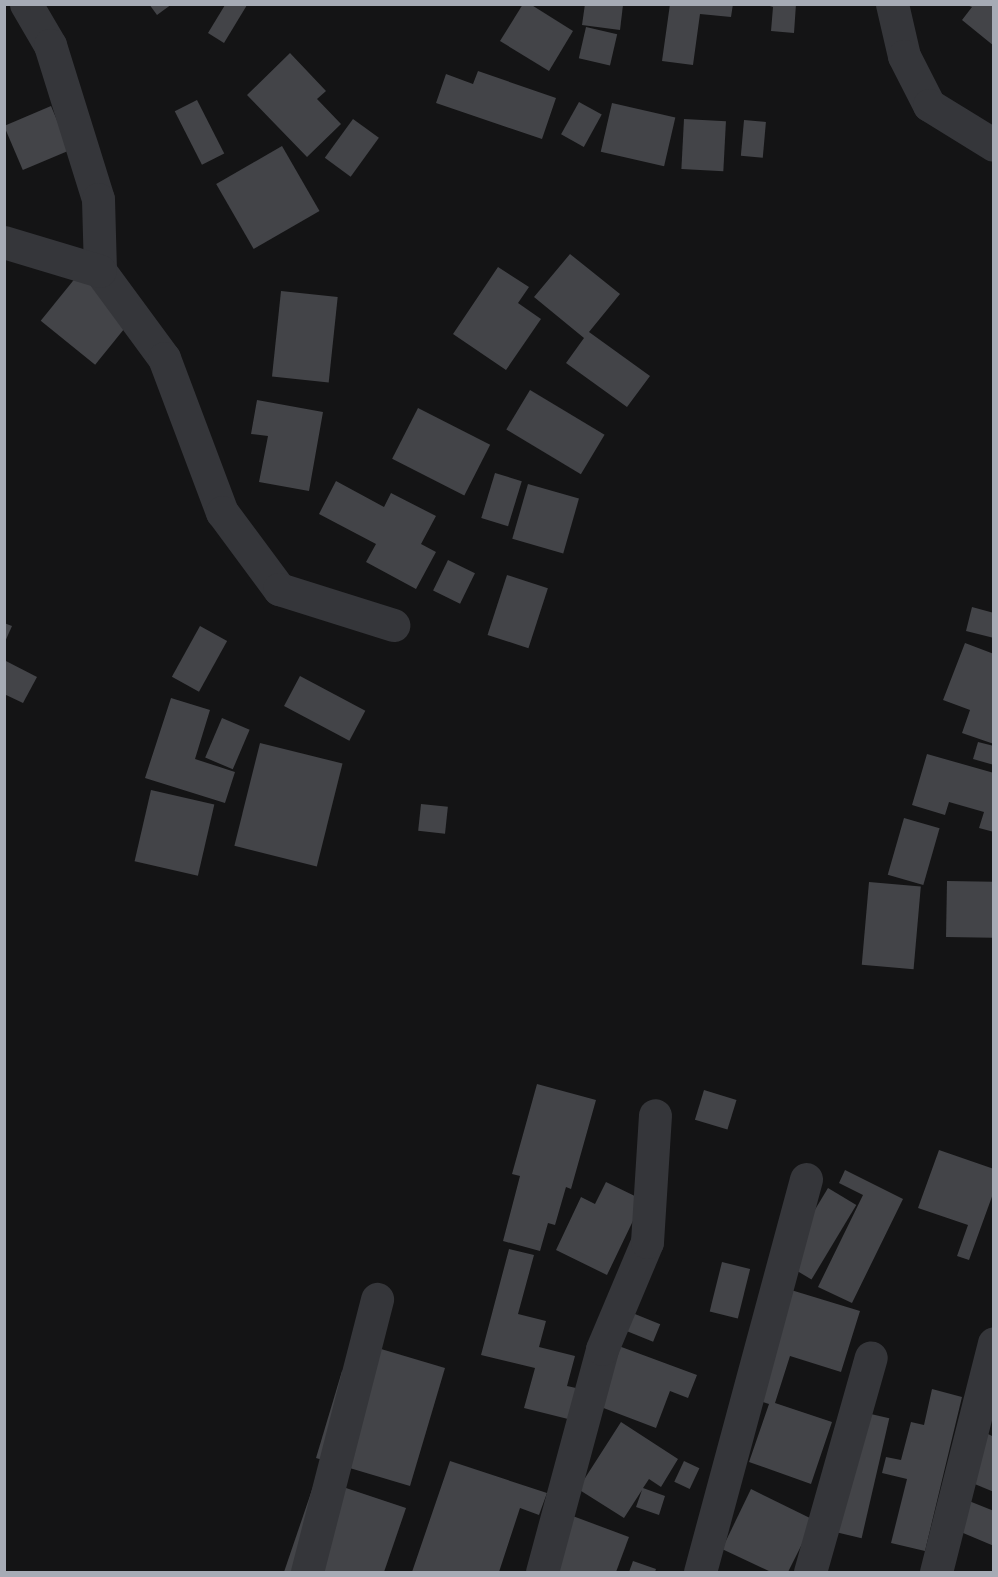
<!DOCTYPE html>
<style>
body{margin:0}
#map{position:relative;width:998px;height:1577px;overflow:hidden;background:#141415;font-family:"Sofia Sans Condensed",sans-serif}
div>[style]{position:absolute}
.building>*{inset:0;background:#434448;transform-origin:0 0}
.minor>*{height:33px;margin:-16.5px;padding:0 16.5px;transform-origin:16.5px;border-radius:16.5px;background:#35363a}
span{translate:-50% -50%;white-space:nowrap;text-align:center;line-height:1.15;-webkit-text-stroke:4.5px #0f0f10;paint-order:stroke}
.frame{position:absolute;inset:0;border:6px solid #a6abb5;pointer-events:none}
</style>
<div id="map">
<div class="building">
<i style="clip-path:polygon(149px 4px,172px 4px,157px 15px)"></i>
<i style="clip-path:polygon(523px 4px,530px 4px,573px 31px,549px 71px,500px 41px)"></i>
<i style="clip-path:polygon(585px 4px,623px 5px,620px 30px,582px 25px)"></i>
<i style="clip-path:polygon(670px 4px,733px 4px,731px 17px,700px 14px,693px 65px,662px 61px)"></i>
<i style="clip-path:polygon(763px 4px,796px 4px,794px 33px,771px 31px,773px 7px)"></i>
<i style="clip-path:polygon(994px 4px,994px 46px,962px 20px,972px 7px,964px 4px)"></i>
<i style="clip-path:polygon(225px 5px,247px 5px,224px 43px,208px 33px)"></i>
<i style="left:586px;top:27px;width:32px;height:32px;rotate:13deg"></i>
<i style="clip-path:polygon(290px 53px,326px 91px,317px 99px,341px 124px,307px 157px,247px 95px)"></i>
<i style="clip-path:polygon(478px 71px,556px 98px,542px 139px,436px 103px,446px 74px,473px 84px)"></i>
<i style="left:197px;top:100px;width:60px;height:25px;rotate:63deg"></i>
<i style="left:579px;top:102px;width:26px;height:37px;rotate:29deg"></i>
<i style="left:612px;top:103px;width:65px;height:50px;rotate:13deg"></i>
<i style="left:51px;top:106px;width:48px;height:51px;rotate:67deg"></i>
<i style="left:353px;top:119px;width:32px;height:48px;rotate:36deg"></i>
<i style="left:684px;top:119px;width:42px;height:50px;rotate:3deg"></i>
<i style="left:744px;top:120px;width:22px;height:36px;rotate:5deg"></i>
<i style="left:282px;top:146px;width:75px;height:76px;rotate:60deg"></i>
<i style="clip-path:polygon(570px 254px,620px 294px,589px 332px,650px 376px,627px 407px,566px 363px,584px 338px,534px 297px)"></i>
<i style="clip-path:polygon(498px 267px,529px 287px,518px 303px,541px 319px,506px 370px,453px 334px)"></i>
<i style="left:81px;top:271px;width:70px;height:64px;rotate:39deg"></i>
<i style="left:281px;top:291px;width:57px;height:86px;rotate:6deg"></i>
<i style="left:530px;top:390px;width:87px;height:46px;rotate:31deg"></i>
<i style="clip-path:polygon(257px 400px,323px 412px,309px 491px,259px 482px,268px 436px,251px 434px)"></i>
<i style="left:418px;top:408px;width:81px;height:57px;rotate:27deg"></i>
<i style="left:495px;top:473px;width:28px;height:47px;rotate:17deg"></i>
<i style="clip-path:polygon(336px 481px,384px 507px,391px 493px,436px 516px,421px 544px,436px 552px,416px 589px,366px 562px,376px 544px,319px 514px)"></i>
<i style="left:528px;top:484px;width:53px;height:57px;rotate:16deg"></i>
<i style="left:448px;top:560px;width:30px;height:34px;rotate:26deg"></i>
<i style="left:507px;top:575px;width:43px;height:63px;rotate:18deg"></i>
<i style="clip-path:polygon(972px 607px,994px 613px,994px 638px,966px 631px)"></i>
<i style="clip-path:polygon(4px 623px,12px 626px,4px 644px)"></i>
<i style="left:200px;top:626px;width:31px;height:58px;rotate:29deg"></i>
<i style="clip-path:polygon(965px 643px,994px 654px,994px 744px,962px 733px,970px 710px,943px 700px)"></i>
<i style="clip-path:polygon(4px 660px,37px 677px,23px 703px,4px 694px)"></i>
<i style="left:300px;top:676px;width:74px;height:34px;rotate:28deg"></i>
<i style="clip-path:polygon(171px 698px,210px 710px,195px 759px,235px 772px,225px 803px,145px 778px)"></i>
<i style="left:222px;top:718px;width:30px;height:43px;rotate:23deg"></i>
<i style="clip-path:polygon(978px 742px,994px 746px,994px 765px,973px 759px)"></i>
<i style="left:260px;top:743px;width:85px;height:106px;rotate:14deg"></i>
<i style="clip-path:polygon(927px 754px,994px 773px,994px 832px,979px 828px,984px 812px,949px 802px,945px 815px,912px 805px)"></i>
<i style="left:151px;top:790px;width:65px;height:73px;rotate:13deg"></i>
<i style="left:421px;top:804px;width:27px;height:27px;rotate:6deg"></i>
<i style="left:904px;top:818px;width:37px;height:59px;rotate:16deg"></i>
<i style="left:947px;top:881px;width:47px;height:56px;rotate:1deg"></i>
<i style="left:869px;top:882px;width:52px;height:83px;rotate:5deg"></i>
<i style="clip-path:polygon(537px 1084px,596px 1100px,571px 1189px,566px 1187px,555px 1225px,548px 1223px,540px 1251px,503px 1241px,520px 1176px,512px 1174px)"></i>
<i style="left:704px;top:1090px;width:34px;height:31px;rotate:17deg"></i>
<i style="clip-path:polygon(939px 1150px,994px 1169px,994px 1191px,969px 1260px,957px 1256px,968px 1225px,918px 1208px)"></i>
<i style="clip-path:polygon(845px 1170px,903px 1199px,852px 1303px,818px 1287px,863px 1195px,839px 1183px)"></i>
<i style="clip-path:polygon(606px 1182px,643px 1200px,607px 1275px,556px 1250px,581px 1197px,595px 1204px)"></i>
<i style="left:828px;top:1188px;width:33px;height:87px;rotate:31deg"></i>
<i style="clip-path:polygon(509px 1249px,534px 1255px,518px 1314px,546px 1321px,539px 1347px,575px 1356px,567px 1386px,576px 1388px,568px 1419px,524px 1408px,535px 1368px,481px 1355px)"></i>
<i style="left:722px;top:1262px;width:29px;height:51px;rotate:14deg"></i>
<i style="clip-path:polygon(768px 1283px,860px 1311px,841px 1372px,790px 1356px,775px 1403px,832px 1422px,811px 1484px,749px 1462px,769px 1404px,735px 1393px)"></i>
<i style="left:625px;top:1310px;width:38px;height:19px;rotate:22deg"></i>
<i style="clip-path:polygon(616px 1345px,697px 1375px,688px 1398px,670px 1391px,656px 1428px,593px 1404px)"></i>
<i style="clip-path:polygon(371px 1346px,445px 1368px,410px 1486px,316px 1458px,342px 1371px)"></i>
<i style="clip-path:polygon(932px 1389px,962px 1397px,925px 1551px,891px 1543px,907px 1479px,882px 1473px,886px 1457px,901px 1460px,911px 1422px,924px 1425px)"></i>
<i style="left:862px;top:1412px;width:28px;height:123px;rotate:13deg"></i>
<i style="clip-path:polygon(621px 1422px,678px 1459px,661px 1487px,649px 1479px,643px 1488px,665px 1496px,659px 1515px,636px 1507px,642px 1490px,624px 1518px,578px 1489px)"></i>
<i style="clip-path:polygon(986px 1433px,994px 1437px,994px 1492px,965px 1480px)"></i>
<i style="clip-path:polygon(450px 1461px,547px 1493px,539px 1515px,520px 1508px,499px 1572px,412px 1572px)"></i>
<i style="left:684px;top:1461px;width:17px;height:23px;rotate:25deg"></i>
<i style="clip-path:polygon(316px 1478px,406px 1508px,384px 1572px,284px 1572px)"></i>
<i style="clip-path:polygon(751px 1489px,814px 1520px,788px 1572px,771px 1572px,722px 1549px)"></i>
<i style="clip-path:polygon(969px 1501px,994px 1511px,994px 1546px,956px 1530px)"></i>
<i style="clip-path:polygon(562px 1512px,629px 1537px,616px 1572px,540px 1572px)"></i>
<i style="clip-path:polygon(633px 1561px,656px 1569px,655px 1572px,629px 1572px)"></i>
</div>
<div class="minor">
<i style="left:26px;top:4px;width:48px;rotate:59.7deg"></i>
<i style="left:50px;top:45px;width:161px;rotate:72.7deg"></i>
<i style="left:98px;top:199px;width:72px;rotate:88.4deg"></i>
<i style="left:100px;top:271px;width:108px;rotate:53.7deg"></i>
<i style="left:164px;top:358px;width:165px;rotate:69.4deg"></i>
<i style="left:222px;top:512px;width:96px;rotate:53.5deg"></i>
<i style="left:279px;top:589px;width:120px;rotate:17.5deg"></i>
<i style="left:892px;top:4px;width:53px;rotate:77deg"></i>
<i style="left:904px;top:56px;width:55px;rotate:63deg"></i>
<i style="left:929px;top:105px;width:76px;rotate:31.6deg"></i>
<i style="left:4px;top:242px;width:100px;rotate:16.8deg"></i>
<i style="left:307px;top:1572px;width:282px;rotate:-75.6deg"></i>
<i style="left:542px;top:1572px;width:231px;rotate:-74.9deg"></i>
<i style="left:602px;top:1349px;width:116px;rotate:-67.2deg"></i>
<i style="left:647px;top:1242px;width:127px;rotate:-86.4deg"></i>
<i style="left:700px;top:1572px;width:407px;rotate:-74.9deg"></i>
<i style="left:810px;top:1572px;width:223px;rotate:-74.2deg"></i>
<i style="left:936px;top:1572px;width:236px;rotate:-75.8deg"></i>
</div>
<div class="frame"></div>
</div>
